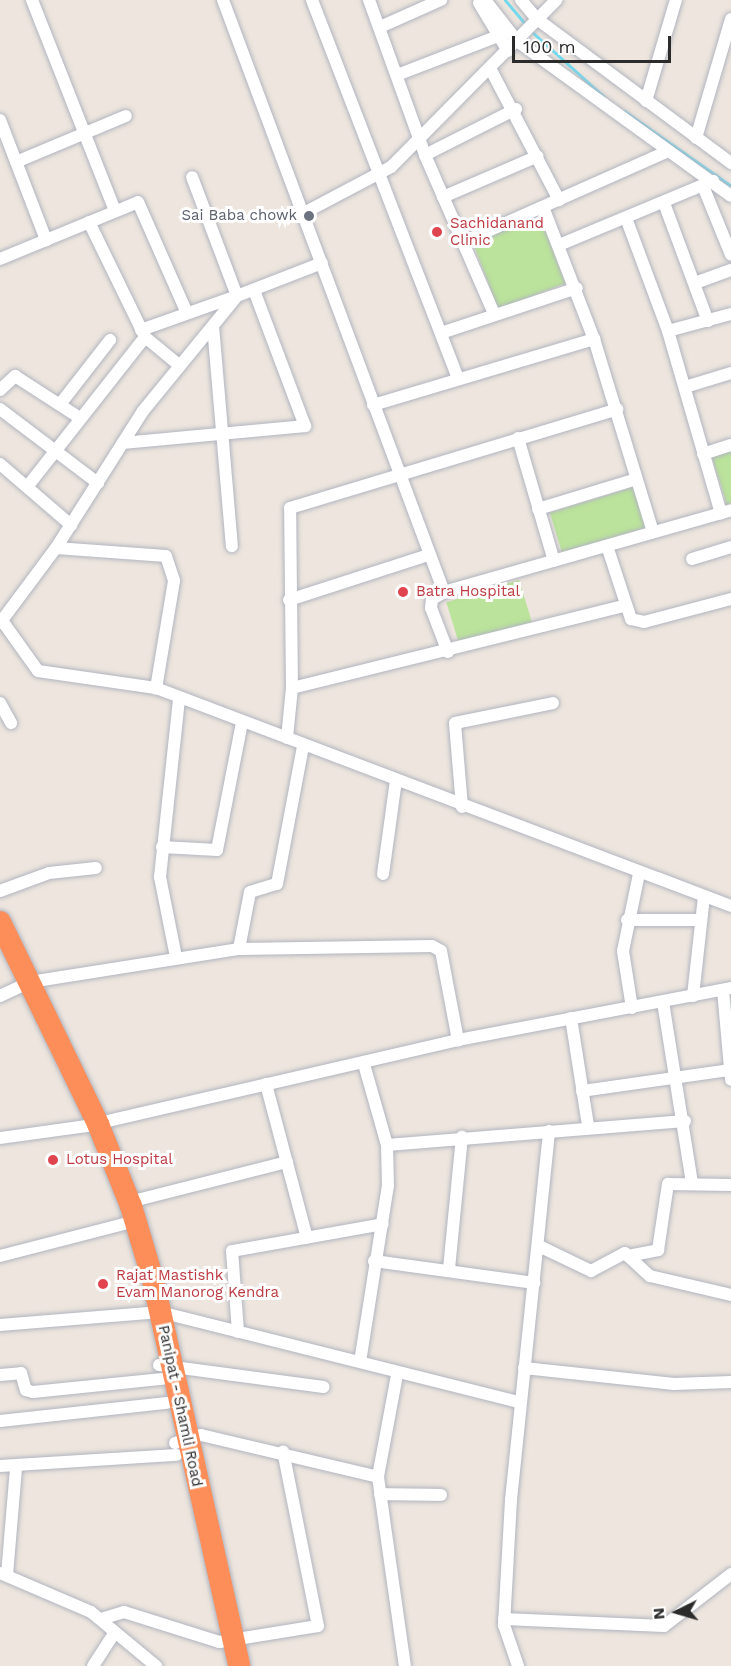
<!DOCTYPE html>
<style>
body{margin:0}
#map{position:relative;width:731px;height:1666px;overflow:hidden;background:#ede5de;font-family:"Work Sans",sans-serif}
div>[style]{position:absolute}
.green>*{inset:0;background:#bbe39b;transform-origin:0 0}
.stream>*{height:3px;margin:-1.5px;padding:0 1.5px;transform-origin:1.5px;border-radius:1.5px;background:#72daee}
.roads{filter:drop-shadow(0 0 2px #b1b5bf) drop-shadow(0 0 2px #b1b5bf)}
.street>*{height:12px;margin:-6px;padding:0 6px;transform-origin:6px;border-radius:6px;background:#fff}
.highway>*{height:22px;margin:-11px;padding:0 11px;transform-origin:11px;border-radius:11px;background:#fd8e59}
.dots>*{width:16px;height:16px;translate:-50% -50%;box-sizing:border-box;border:3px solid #fff;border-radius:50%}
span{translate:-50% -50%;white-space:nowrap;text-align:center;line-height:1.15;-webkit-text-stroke:6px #fff;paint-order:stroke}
.worship-label{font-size:15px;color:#5b616d}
.right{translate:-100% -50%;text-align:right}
.health-label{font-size:15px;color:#be3a42}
.left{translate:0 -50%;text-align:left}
.street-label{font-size:15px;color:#2b2b2b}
.north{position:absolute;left:647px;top:1582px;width:60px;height:60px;-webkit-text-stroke:4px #fff;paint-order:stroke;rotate:265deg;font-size:16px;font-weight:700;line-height:24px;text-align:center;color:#2b2b2b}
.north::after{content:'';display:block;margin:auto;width:21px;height:27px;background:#2b2b2b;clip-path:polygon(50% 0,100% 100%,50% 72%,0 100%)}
.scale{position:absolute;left:512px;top:36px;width:159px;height:27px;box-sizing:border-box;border:3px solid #2b2b2b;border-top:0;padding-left:8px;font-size:18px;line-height:21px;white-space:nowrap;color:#2b2b2b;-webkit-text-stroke:4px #fff;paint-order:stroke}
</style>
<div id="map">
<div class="green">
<i style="left:540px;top:217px;width:71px;height:72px;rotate:69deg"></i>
<i style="clip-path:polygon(731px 451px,731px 503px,727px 505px,712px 457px)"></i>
<i style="left:634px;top:487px;width:42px;height:88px;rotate:73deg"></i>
<i style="left:519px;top:580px;width:45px;height:76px;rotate:73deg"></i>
</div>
<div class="stream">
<i style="left:505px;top:0;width:34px;rotate:50deg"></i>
<i style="left:531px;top:31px;width:98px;rotate:42.1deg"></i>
<i style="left:624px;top:111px;width:131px;rotate:35deg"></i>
</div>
<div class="roads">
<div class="street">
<i style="left:32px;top:0;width:227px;rotate:68.5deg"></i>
<i style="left:223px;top:0;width:632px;rotate:69.53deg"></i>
<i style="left:312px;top:0;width:406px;rotate:68.9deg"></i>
<i style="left:369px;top:0;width:165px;rotate:70.1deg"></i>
<i style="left:425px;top:155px;width:173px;rotate:66.5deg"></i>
<i style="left:485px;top:0;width:52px;rotate:52deg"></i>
<i style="left:517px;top:41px;width:264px;rotate:35.9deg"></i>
<i style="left:521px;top:0;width:25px;rotate:50deg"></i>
<i style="left:537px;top:19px;width:242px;rotate:36.6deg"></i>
<i style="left:479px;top:3px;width:56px;rotate:58.9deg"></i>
<i style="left:380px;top:27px;width:67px;rotate:-23.9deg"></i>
<i style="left:491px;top:70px;width:147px;rotate:62.4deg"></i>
<i style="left:397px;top:75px;width:108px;rotate:-21.1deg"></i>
<i style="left:646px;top:101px;width:105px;rotate:-73.5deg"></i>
<i style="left:0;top:120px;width:129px;rotate:69deg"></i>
<i style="left:696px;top:138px;width:124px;rotate:-73.6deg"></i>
<i style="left:425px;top:155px;width:102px;rotate:-26.8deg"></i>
<i style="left:16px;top:162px;width:119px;rotate:-22.7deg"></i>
<i style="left:703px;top:186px;width:74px;rotate:67.9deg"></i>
<i style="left:443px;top:197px;width:103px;rotate:-23.3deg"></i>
<i style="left:664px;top:203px;width:126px;rotate:69.6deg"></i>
<i style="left:543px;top:207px;width:142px;rotate:68.9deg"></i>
<i style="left:594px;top:339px;width:202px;rotate:73deg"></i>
<i style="left:304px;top:213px;width:98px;rotate:-27.9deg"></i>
<i style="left:391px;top:167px;width:235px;rotate:-45.3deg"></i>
<i style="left:626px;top:218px;width:121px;rotate:69.6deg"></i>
<i style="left:668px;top:331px;width:190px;rotate:73.8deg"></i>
<i style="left:89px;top:222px;width:128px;rotate:64deg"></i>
<i style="left:145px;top:337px;width:45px;rotate:39.6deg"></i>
<i style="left:463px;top:242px;width:224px;rotate:-23.9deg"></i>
<i style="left:559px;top:245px;width:167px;rotate:-22.6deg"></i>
<i style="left:0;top:259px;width:149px;rotate:-22.4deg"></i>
<i style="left:138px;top:202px;width:121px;rotate:66.2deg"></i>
<i style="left:695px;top:283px;width:38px;rotate:-20deg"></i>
<i style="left:213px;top:326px;width:221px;rotate:85.1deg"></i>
<i style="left:141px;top:330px;width:102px;rotate:-19.5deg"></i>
<i style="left:237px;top:296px;width:127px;rotate:-110.7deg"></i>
<i style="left:668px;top:331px;width:65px;rotate:-15.1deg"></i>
<i style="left:441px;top:333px;width:143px;rotate:-18.3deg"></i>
<i style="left:685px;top:387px;width:48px;rotate:-16.9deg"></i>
<i style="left:0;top:390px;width:21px;rotate:-43deg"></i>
<i style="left:15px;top:376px;width:77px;rotate:32.9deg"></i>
<i style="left:61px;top:403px;width:80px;rotate:-52.1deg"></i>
<i style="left:373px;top:405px;width:231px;rotate:-16.6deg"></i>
<i style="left:0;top:409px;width:123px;rotate:37.1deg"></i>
<i style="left:518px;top:438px;width:128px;rotate:73.7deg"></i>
<i style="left:123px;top:443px;width:183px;rotate:-5.3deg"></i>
<i style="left:305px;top:426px;width:145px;rotate:-110.6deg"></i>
<i style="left:703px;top:454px;width:29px;rotate:-18deg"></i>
<i style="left:0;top:464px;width:94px;rotate:40.7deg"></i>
<i style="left:27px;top:487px;width:191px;rotate:-51.8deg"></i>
<i style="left:538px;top:509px;width:103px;rotate:-16.9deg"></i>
<i style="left:607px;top:546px;width:77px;rotate:71.8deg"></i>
<i style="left:631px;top:619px;width:13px;rotate:13deg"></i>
<i style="left:644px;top:622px;width:90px;rotate:-14.8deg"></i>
<i style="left:56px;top:548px;width:110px;rotate:4.2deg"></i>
<i style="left:166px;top:556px;width:26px;rotate:72deg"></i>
<i style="left:174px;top:581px;width:109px;rotate:99.5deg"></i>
<i style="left:692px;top:559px;width:41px;rotate:-17.1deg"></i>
<i style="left:289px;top:600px;width:146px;rotate:-17.9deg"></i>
<i style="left:3px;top:622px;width:60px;rotate:54.5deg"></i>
<i style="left:38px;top:671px;width:119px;rotate:8.2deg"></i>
<i style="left:156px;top:688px;width:615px;rotate:20.76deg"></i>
<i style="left:0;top:623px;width:94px;rotate:-53.3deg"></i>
<i style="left:56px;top:548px;width:162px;rotate:-57.6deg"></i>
<i style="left:143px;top:411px;width:149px;rotate:-50.7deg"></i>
<i style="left:237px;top:296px;width:91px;rotate:-21.2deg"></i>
<i style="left:448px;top:652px;width:47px;rotate:-111.1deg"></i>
<i style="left:431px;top:608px;width:9px;rotate:-84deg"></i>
<i style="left:432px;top:599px;width:14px;rotate:-30deg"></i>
<i style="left:444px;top:592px;width:298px;rotate:-15.9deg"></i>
<i style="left:292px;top:688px;width:342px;rotate:-13.9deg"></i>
<i style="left:0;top:703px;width:23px;rotate:61deg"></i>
<i style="left:287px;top:738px;width:50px;rotate:-84.3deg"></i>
<i style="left:292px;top:688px;width:180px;rotate:-90.6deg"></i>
<i style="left:290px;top:508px;width:342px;rotate:-16.8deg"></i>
<i style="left:462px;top:807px;width:84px;rotate:-94.8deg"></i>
<i style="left:455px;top:723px;width:100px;rotate:-11.5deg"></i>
<i style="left:162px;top:847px;width:55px;rotate:3.1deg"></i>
<i style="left:217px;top:850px;width:129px;rotate:-78.9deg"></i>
<i style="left:383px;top:874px;width:95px;rotate:-82.1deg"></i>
<i style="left:0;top:891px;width:52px;rotate:-20.2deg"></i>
<i style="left:49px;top:873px;width:47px;rotate:-6.1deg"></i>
<i style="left:627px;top:920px;width:71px"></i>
<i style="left:239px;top:949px;width:58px;rotate:-79.1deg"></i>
<i style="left:250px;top:892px;width:28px;rotate:-17deg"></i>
<i style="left:277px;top:884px;width:140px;rotate:-79.3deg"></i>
<i style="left:176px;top:957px;width:82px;rotate:-101.3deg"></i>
<i style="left:160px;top:877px;width:180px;rotate:-83.9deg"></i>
<i style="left:723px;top:990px;width:90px;rotate:84.9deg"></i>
<i style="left:0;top:996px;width:33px;rotate:-25deg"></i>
<i style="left:30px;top:982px;width:212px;rotate:-9deg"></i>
<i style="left:239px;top:949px;width:193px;rotate:-0.9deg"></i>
<i style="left:432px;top:946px;width:10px;rotate:29deg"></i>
<i style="left:441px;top:951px;width:91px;rotate:79.2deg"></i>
<i style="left:693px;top:996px;width:100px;rotate:-83.7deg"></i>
<i style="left:663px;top:1002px;width:183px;rotate:80.9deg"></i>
<i style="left:632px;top:1008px;width:58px;rotate:-99deg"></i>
<i style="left:623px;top:951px;width:79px;rotate:-78.3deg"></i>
<i style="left:571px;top:1018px;width:108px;rotate:81deg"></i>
<i style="left:266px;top:1084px;width:159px;rotate:75.1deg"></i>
<i style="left:582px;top:1091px;width:149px;rotate:-8.1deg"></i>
<i style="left:0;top:1138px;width:87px;rotate:-7.9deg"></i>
<i style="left:86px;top:1126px;width:382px;rotate:-13deg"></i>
<i style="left:458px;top:1040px;width:278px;rotate:-10.8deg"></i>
<i style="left:387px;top:1145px;width:299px;rotate:-4.6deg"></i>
<i style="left:129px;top:1202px;width:163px;rotate:-14.2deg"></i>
<i style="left:539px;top:1246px;width:58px;rotate:25.7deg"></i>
<i style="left:591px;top:1271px;width:38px;rotate:-28deg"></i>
<i style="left:625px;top:1253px;width:34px;rotate:43deg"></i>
<i style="left:650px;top:1276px;width:83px;rotate:13.2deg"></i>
<i style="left:0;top:1256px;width:128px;rotate:-14.5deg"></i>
<i style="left:628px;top:1256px;width:31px;rotate:-11deg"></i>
<i style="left:658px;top:1250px;width:67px;rotate:-81.4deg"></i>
<i style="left:668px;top:1184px;width:63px;rotate:0.9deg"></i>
<i style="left:374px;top:1261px;width:162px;rotate:7.8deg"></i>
<i style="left:449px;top:1269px;width:133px;rotate:-84.4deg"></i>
<i style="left:0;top:1325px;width:161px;rotate:-4.6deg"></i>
<i style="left:160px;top:1312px;width:370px;rotate:14.1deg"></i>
<i style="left:238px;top:1332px;width:81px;rotate:-94.2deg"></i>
<i style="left:232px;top:1251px;width:153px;rotate:-10.1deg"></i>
<i style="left:360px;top:1362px;width:178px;rotate:-81deg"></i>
<i style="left:388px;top:1186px;width:41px;rotate:-91.4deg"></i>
<i style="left:387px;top:1145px;width:84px;rotate:-105.9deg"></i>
<i style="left:159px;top:1365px;width:166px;rotate:7.6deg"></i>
<i style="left:524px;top:1368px;width:151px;rotate:6.1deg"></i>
<i style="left:674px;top:1384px;width:57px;rotate:-2deg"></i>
<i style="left:0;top:1375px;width:21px;rotate:-5deg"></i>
<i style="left:21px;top:1373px;width:18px;rotate:74deg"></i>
<i style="left:26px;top:1390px;width:7px;rotate:16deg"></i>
<i style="left:33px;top:1392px;width:130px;rotate:-5.8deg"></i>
<i style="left:397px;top:1375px;width:104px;rotate:100.6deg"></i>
<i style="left:378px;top:1477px;width:191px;rotate:81.9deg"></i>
<i style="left:0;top:1421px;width:168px;rotate:-6.2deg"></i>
<i style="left:175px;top:1443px;width:27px;rotate:-17deg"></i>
<i style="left:201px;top:1435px;width:182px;rotate:13.3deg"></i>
<i style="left:0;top:1466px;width:177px;rotate:-3.6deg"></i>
<i style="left:380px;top:1494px;width:61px;rotate:0.9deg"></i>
<i style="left:0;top:1573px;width:99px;rotate:23.2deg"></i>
<i style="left:91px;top:1612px;width:85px;rotate:39.7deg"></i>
<i style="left:7px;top:1575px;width:107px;rotate:-85.2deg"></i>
<i style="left:101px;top:1619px;width:24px;rotate:-17deg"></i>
<i style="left:124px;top:1612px;width:100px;rotate:17.5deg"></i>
<i style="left:219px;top:1642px;width:100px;rotate:-9.2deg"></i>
<i style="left:318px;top:1626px;width:178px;rotate:-101.3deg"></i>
<i style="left:504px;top:1619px;width:160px;rotate:2.5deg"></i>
<i style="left:664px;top:1626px;width:85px;rotate:-37.8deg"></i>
<i style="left:93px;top:1666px;width:40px;rotate:-57.1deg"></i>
<i style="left:518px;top:1666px;width:43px;rotate:-108.9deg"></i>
<i style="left:504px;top:1625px;width:125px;rotate:-86.8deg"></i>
<i style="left:511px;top:1500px;width:371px;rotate:-84.1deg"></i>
</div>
<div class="highway">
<i style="left:0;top:922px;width:225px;rotate:64.1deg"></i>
<i style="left:98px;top:1124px;width:88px;rotate:68.1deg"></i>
<i style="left:131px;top:1206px;width:77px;rotate:73.4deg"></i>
<i style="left:153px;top:1280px;width:395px;rotate:77.4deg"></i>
</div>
</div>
<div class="dots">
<i style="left:309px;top:216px;background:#6b7280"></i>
<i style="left:437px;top:232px;background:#e0444e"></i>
<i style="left:403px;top:592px;background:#e0444e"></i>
<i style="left:53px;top:1160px;background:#e0444e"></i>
<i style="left:103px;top:1284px;background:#e0444e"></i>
</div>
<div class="worship-label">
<span class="right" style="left:297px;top:216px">Sai Baba chowk</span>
</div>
<div class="health-label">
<span class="left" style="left:450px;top:232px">Sachidanand<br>Clinic</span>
<span class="left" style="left:416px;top:592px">Batra Hospital</span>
<span class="left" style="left:66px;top:1160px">Lotus Hospital</span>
<span class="left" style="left:116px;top:1284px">Rajat Mastishk<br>Evam Manorog Kendra</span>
</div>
<div class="street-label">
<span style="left:180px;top:1406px;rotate:78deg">Panipat - Shamli Road</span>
</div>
<div class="north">N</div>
<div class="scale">100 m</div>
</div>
